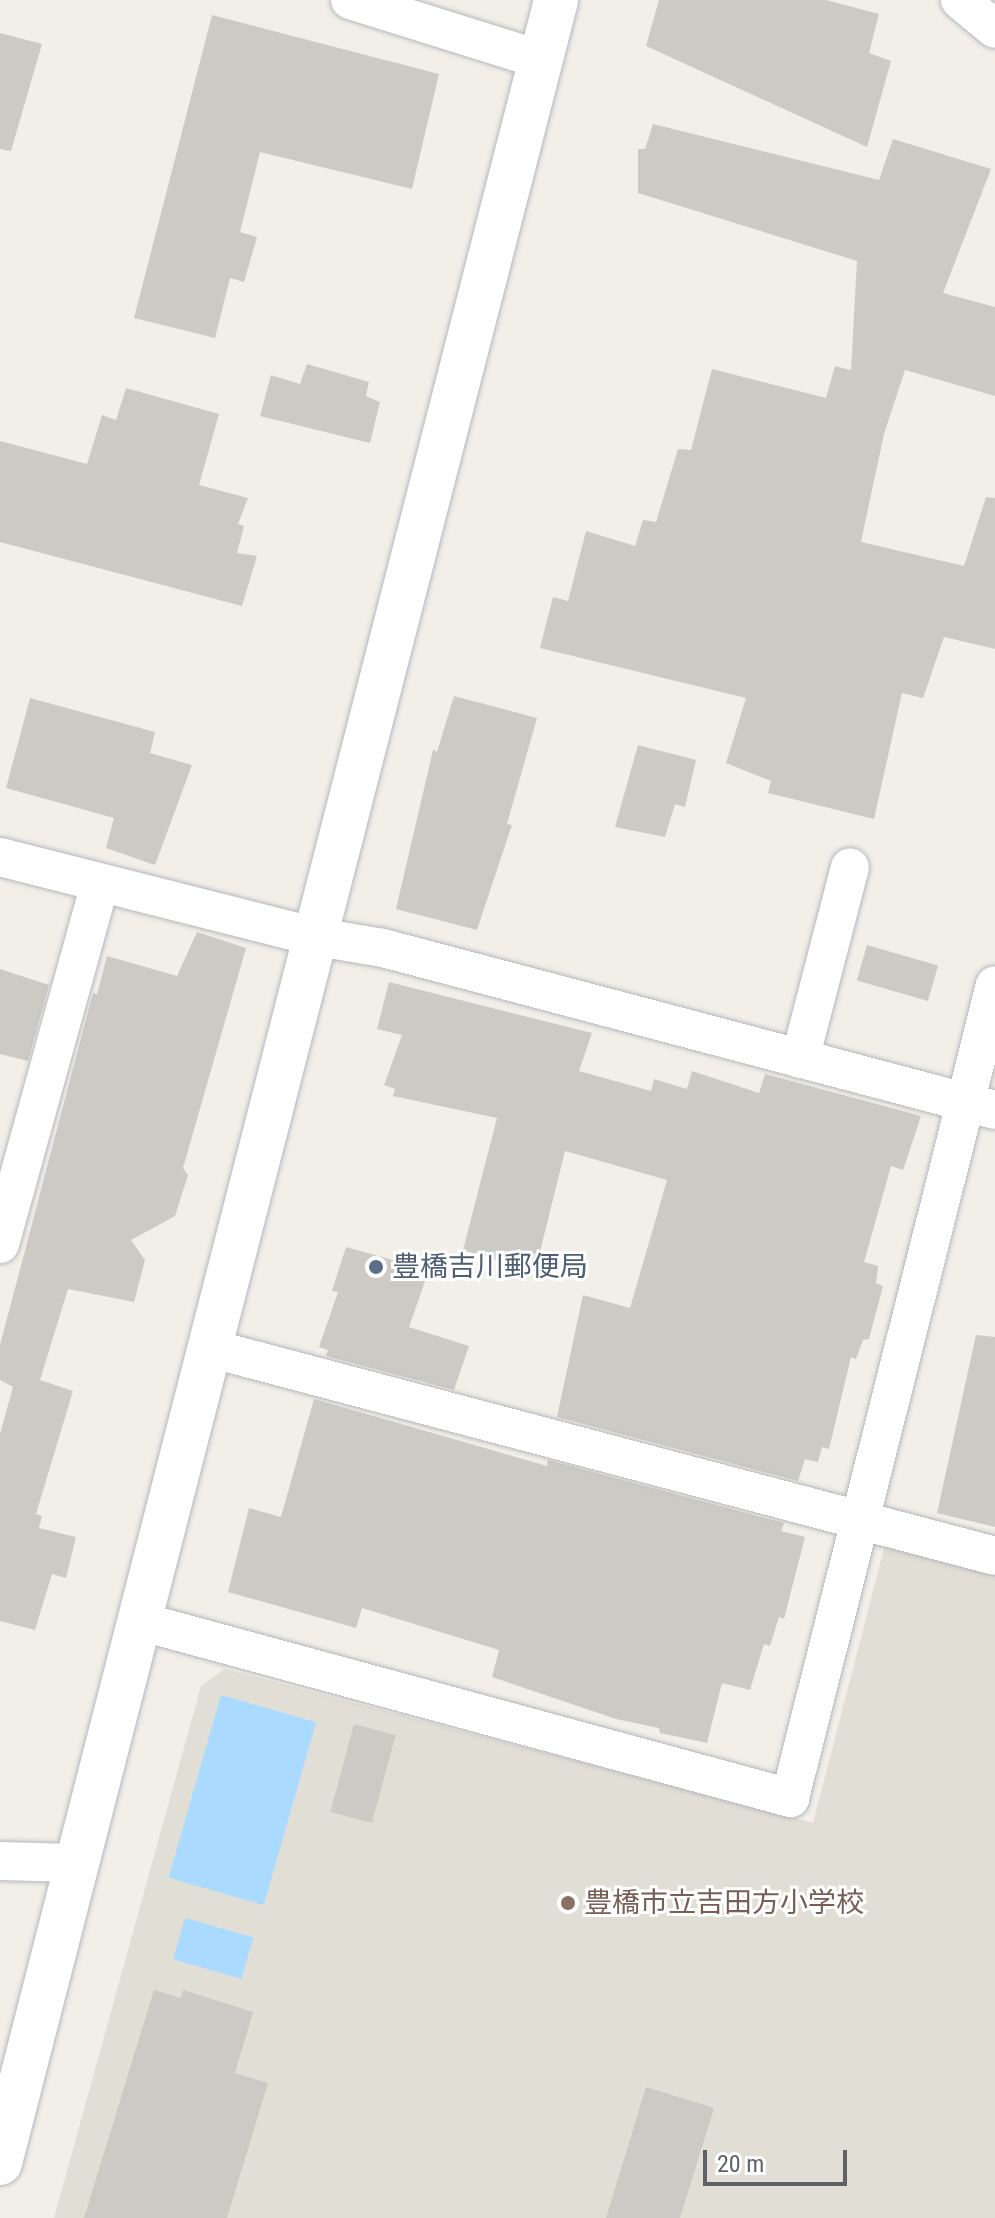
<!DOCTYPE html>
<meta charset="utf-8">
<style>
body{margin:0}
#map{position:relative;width:995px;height:2218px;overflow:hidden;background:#f1efe8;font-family:"Roboto Condensed","Noto Sans JP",sans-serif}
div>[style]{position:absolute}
.education>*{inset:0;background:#e1ded6}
.water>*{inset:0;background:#aadaff;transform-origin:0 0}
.building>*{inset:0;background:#cccac5;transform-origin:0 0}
.roads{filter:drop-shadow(0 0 2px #b5b8bc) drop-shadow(0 0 2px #b5b8bc)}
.minor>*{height:38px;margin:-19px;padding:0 19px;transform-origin:19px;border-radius:19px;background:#fff}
.tertiary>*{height:44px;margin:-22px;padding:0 22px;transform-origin:22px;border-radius:22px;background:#fff}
.dots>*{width:22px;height:22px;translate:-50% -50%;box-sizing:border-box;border:4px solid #fff;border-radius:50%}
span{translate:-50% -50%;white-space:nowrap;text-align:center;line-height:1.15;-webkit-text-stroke:6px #fff;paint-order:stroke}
.service-label{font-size:28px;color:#4e5e75}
.left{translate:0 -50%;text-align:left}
.education-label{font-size:28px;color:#785e54}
.scale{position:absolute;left:703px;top:2150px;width:144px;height:36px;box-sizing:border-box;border:4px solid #5f6368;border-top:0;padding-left:10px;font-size:24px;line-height:28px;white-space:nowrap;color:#5f6368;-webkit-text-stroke:6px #fff;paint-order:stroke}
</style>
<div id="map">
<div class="education">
<i style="clip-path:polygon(886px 1541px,995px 1570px,995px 2218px,54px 2218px,201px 1686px,225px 1669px,813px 1823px)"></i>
</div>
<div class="water">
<i style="left:221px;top:1695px;width:99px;height:190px;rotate:16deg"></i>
<i style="left:185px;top:1918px;width:71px;height:43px;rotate:16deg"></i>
</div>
<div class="building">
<i style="clip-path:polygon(659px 0,826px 0,879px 14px,869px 53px,891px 61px,867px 147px,646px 46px)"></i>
<i style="clip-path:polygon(212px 15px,439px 74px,412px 189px,260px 152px,240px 232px,257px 237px,244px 282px,230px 278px,215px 338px,134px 318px)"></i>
<i style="clip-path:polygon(0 33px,42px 44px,11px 151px,0 149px)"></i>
<i style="clip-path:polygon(653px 124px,879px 180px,893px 139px,991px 169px,943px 293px,995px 307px,995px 396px,905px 370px,884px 434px,861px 542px,964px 566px,986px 497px,995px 498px,995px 649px,944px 637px,923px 698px,902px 693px,874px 819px,768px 793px,771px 781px,726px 763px,746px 698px,540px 648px,553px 597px,568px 601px,586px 531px,635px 546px,643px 520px,656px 522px,678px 449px,691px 450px,712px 369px,826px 398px,835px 366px,851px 370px,857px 261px,638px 193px,638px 149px,645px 149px)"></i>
<i style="clip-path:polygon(307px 364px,369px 382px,366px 396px,380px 402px,370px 443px,260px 416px,271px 375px,300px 384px)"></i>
<i style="clip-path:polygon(126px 388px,219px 414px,199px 485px,248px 498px,238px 524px,244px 526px,237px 553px,257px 556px,242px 606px,0 542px,0 441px,87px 464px,102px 415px,116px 420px)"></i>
<i style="clip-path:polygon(454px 696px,537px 718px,507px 824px,512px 825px,477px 930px,396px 909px,433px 750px,437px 752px)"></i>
<i style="clip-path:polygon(30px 698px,155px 732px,150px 753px,192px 765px,155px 865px,106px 848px,114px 818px,6px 788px)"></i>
<i style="clip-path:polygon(638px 745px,696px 760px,685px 807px,675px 804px,665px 837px,615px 827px)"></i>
<i style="clip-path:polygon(197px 932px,246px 948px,183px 1168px,188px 1175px,175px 1216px,131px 1240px,145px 1260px,134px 1302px,68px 1289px,40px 1380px,73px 1391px,36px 1514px,42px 1516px,39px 1528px,76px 1537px,66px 1578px,52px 1574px,35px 1630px,0 1621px,0 1434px,13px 1387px,0 1380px,0 1345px,93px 993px,97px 994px,107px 956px,177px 976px)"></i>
<i style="left:867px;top:945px;width:74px;height:37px;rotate:16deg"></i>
<i style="clip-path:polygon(0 969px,49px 985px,28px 1061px,0 1054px)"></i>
<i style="clip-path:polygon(389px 982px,592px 1033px,579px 1071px,651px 1091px,654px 1079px,687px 1089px,692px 1071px,759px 1093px,765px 1074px,921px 1116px,903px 1170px,891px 1166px,864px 1262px,878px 1266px,876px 1283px,883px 1286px,869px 1339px,863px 1340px,856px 1359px,851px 1357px,829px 1449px,822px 1447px,818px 1462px,805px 1459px,798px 1481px,557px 1417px,583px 1295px,630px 1308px,667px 1180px,565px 1151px,535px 1272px,463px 1250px,497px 1118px,393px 1096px,395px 1089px,384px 1085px,402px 1035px,377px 1029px)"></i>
<i style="clip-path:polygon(346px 1247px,429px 1270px,409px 1327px,469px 1346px,454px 1390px,326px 1356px,328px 1350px,319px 1347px,338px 1292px,332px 1291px)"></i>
<i style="clip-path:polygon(976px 1335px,995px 1337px,995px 1527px,937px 1513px)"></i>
<i style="clip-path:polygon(314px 1399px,547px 1466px,548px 1460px,784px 1523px,781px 1531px,805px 1537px,784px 1619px,779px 1617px,770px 1646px,764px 1644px,750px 1690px,722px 1683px,707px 1743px,660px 1733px,659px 1728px,616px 1719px,492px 1677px,499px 1650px,362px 1608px,356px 1628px,228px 1592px,249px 1508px,281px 1517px)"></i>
<i style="left:354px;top:1724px;width:43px;height:91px;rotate:15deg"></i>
<i style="clip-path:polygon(154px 1990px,181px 1998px,183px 1990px,253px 2012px,235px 2073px,268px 2083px,227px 2218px,84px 2218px)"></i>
<i style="clip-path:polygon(646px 2087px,714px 2108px,680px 2218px,606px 2218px)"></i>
</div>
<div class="roads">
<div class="minor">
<i style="left:350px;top:0;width:200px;rotate:17.4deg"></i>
<i style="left:960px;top:0;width:45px;rotate:39.6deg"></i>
<i style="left:0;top:857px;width:327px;rotate:14.2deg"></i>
<i style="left:317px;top:937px;width:67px;rotate:9.5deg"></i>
<i style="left:383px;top:948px;width:633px;rotate:14.83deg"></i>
<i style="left:800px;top:1059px;width:198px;rotate:-75.4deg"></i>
<i style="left:0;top:1244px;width:374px;rotate:-74.5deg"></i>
<i style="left:209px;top:1348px;width:813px;rotate:14.82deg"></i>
<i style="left:139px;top:1621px;width:675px;rotate:15.21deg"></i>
<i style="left:790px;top:1798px;width:838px;rotate:-75.85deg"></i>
<i style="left:0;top:1861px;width:76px;rotate:1.5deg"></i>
</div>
<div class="tertiary">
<i style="left:0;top:2163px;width:2233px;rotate:-75.58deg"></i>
</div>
</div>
<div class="dots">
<i style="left:376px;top:1267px;background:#5c6f8a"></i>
<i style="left:568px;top:1903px;background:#8d6e63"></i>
</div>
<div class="service-label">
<span class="left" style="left:392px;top:1267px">豊橋吉川郵便局</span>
</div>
<div class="education-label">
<span class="left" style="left:584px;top:1903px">豊橋市立吉田方小学校</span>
</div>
<div class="scale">20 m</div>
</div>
